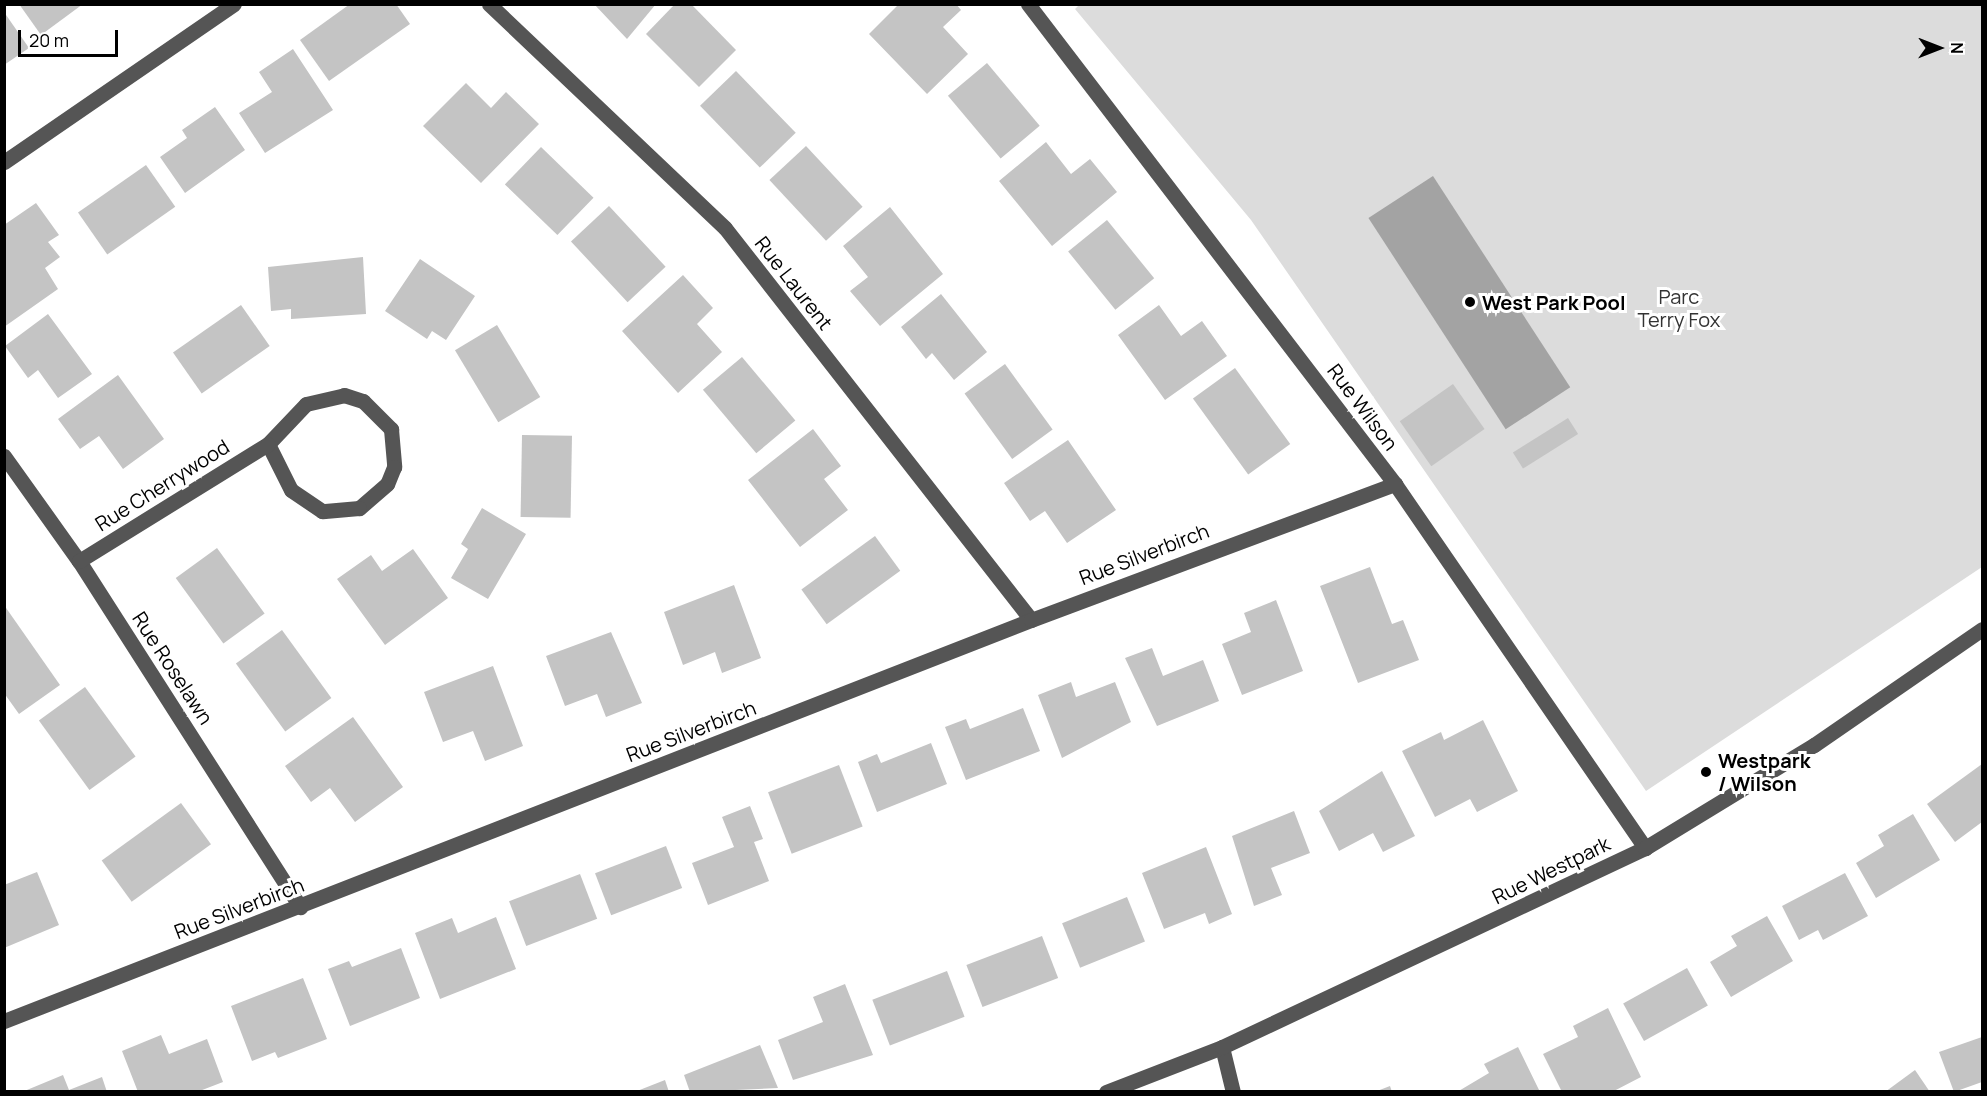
<!DOCTYPE html>
<style>
body{margin:0}
#map{position:relative;width:1987px;height:1096px;overflow:hidden;background:#fff;font-family:Manrope,sans-serif}
div>[style]{position:absolute}
.green>*{inset:0;background:#dcdcdc}
.water>*{inset:0;background:#a3a3a3;transform-origin:0 0}
.building>*{inset:0;background:#c4c4c4;transform-origin:0 0}
.minor>*{height:15px;margin:-7.5px;padding:0 7.5px;transform-origin:7.5px;border-radius:7.5px;background:#555}
.dots>*{width:16px;height:16px;translate:-50% -50%;box-sizing:border-box;border:3px solid #fff;border-radius:50%}
span{translate:-50% -50%;white-space:nowrap;text-align:center;line-height:1.15;-webkit-text-stroke:6px #fff;paint-order:stroke}
.street-label{font-size:20px;color:#000}
.park-label{font-size:20px;color:#333}
.poi-label{font-size:20px;color:#000;font-weight:700}
.left{translate:0 -50%;text-align:left}
.frame{position:absolute;inset:0;border:6px solid #000;pointer-events:none}
.north{position:absolute;left:1909px;top:18px;width:60px;height:60px;-webkit-text-stroke:4px #fff;paint-order:stroke;rotate:90deg;font-size:16px;font-weight:700;line-height:24px;text-align:center;color:#000}
.north::after{content:'';display:block;margin:auto;width:21px;height:27px;background:#000;clip-path:polygon(50% 0,100% 100%,50% 72%,0 100%)}
.scale{position:absolute;left:18px;top:30px;width:100px;height:27px;box-sizing:border-box;border:3px solid #000;border-top:0;padding-left:8px;font-size:18px;line-height:21px;white-space:nowrap;color:#000;-webkit-text-stroke:4px #fff;paint-order:stroke}
</style>
<div id="map">
<div class="green">
<i style="clip-path:polygon(1080px 4px,1982px 5px,1982px 567px,1646px 791px,1251px 220px,1075px 9px)"></i>
</div>
<div class="water">
<i style="left:1433px;top:176px;width:252px;height:77px;rotate:57deg"></i>
</div>
<div class="building">
<i style="clip-path:polygon(19px 4px,83px 4px,41px 35px)"></i>
<i style="clip-path:polygon(350px 4px,396px 4px,410px 24px,329px 81px,300px 40px)"></i>
<i style="clip-path:polygon(594px 4px,656px 4px,627px 39px)"></i>
<i style="clip-path:polygon(675px 4px,691px 4px,736px 50px,699px 87px,646px 34px)"></i>
<i style="clip-path:polygon(899px 4px,956px 4px,961px 10px,943px 27px,968px 54px,927px 94px,869px 34px)"></i>
<i style="clip-path:polygon(4px 12px,29px 48px,4px 65px)"></i>
<i style="clip-path:polygon(293px 49px,333px 110px,265px 153px,239px 113px,272px 92px,259px 72px)"></i>
<i style="left:987px;top:63px;width:82px;height:51px;rotate:50deg"></i>
<i style="left:736px;top:71px;width:86px;height:50px;rotate:46deg"></i>
<i style="clip-path:polygon(466px 83px,491px 108px,506px 92px,539px 124px,481px 183px,423px 126px)"></i>
<i style="clip-path:polygon(215px 107px,245px 150px,185px 193px,160px 157px,187px 138px,182px 130px)"></i>
<i style="clip-path:polygon(1046px 142px,1071px 174px,1090px 159px,1117px 192px,1052px 246px,999px 181px)"></i>
<i style="left:806px;top:146px;width:83px;height:50px;rotate:47deg"></i>
<i style="left:541px;top:147px;width:73px;height:52px;rotate:44deg"></i>
<i style="left:146px;top:165px;width:51px;height:83px;rotate:55deg"></i>
<i style="clip-path:polygon(36px 203px,59px 235px,48px 242px,60px 257px,45px 268px,58px 289px,4px 327px,4px 225px)"></i>
<i style="left:609px;top:206px;width:83px;height:52px;rotate:47deg"></i>
<i style="clip-path:polygon(890px 207px,943px 274px,880px 326px,850px 291px,868px 277px,843px 246px)"></i>
<i style="left:1107px;top:220px;width:75px;height:50px;rotate:51deg"></i>
<i style="clip-path:polygon(363px 257px,366px 314px,291px 319px,291px 309px,271px 311px,268px 267px)"></i>
<i style="clip-path:polygon(420px 259px,475px 296px,446px 340px,432px 331px,427px 339px,385px 311px)"></i>
<i style="clip-path:polygon(683px 275px,713px 308px,697px 324px,722px 352px,678px 393px,622px 331px)"></i>
<i style="clip-path:polygon(941px 294px,987px 352px,954px 380px,932px 353px,926px 359px,901px 327px)"></i>
<i style="left:241px;top:305px;width:50px;height:83px;rotate:55deg"></i>
<i style="clip-path:polygon(1159px 305px,1181px 336px,1202px 321px,1227px 356px,1165px 400px,1118px 335px)"></i>
<i style="clip-path:polygon(48px 314px,92px 374px,58px 398px,38px 370px,28px 378px,5px 346px)"></i>
<i style="left:497px;top:325px;width:84px;height:49px;rotate:59deg"></i>
<i style="left:742px;top:357px;width:83px;height:51px;rotate:50deg"></i>
<i style="left:1005px;top:364px;width:81px;height:50px;rotate:54deg"></i>
<i style="left:1235px;top:368px;width:94px;height:52px;rotate:54deg"></i>
<i style="clip-path:polygon(118px 375px,164px 439px,123px 469px,99px 436px,80px 449px,58px 419px)"></i>
<i style="left:1453px;top:384px;width:55px;height:65px;rotate:55deg"></i>
<i style="left:1568px;top:418px;width:19px;height:65px;rotate:58deg"></i>
<i style="clip-path:polygon(813px 429px,841px 466px,824px 479px,848px 510px,800px 547px,748px 480px)"></i>
<i style="left:522px;top:435px;width:50px;height:82px;rotate:1deg"></i>
<i style="clip-path:polygon(1068px 440px,1116px 510px,1067px 543px,1045px 511px,1030px 521px,1004px 483px)"></i>
<i style="clip-path:polygon(482px 508px,526px 534px,488px 599px,451px 578px,468px 549px,461px 544px)"></i>
<i style="left:875px;top:536px;width:43px;height:91px;rotate:54deg"></i>
<i style="left:217px;top:548px;width:81px;height:51px;rotate:54deg"></i>
<i style="clip-path:polygon(413px 549px,448px 598px,385px 645px,337px 579px,371px 555px,382px 571px)"></i>
<i style="clip-path:polygon(1370px 567px,1392px 624px,1403px 620px,1419px 660px,1358px 683px,1320px 586px)"></i>
<i style="clip-path:polygon(734px 585px,761px 658px,722px 673px,715px 652px,683px 665px,664px 612px)"></i>
<i style="clip-path:polygon(1276px 600px,1303px 671px,1242px 695px,1222px 644px,1251px 632px,1244px 613px)"></i>
<i style="clip-path:polygon(4px 605px,60px 685px,19px 714px,4px 693px)"></i>
<i style="left:282px;top:630px;width:84px;height:57px;rotate:54deg"></i>
<i style="clip-path:polygon(611px 632px,642px 703px,606px 717px,597px 694px,565px 706px,546px 656px)"></i>
<i style="clip-path:polygon(1152px 648px,1163px 676px,1203px 660px,1219px 701px,1157px 726px,1125px 658px)"></i>
<i style="clip-path:polygon(493px 666px,523px 746px,485px 761px,473px 731px,443px 742px,424px 692px)"></i>
<i style="clip-path:polygon(1071px 682px,1076px 697px,1115px 682px,1131px 722px,1062px 758px,1038px 695px)"></i>
<i style="left:85px;top:687px;width:86px;height:57px;rotate:54deg"></i>
<i style="clip-path:polygon(1023px 708px,1040px 751px,966px 780px,945px 727px,966px 719px,970px 729px)"></i>
<i style="clip-path:polygon(353px 717px,403px 787px,355px 822px,330px 788px,311px 802px,285px 766px)"></i>
<i style="clip-path:polygon(1483px 720px,1518px 791px,1477px 812px,1470px 799px,1435px 817px,1402px 751px,1441px 732px,1444px 740px)"></i>
<i style="clip-path:polygon(931px 743px,947px 784px,877px 812px,858px 762px,877px 754px,881px 763px)"></i>
<i style="clip-path:polygon(1982px 764px,1982px 822px,1955px 842px,1927px 804px)"></i>
<i style="left:839px;top:765px;width:66px;height:76px;rotate:69deg"></i>
<i style="clip-path:polygon(1382px 771px,1415px 836px,1383px 852px,1373px 833px,1339px 851px,1319px 811px)"></i>
<i style="left:181px;top:803px;width:51px;height:98px;rotate:54deg"></i>
<i style="clip-path:polygon(750px 806px,763px 839px,754px 842px,769px 881px,708px 905px,692px 863px,734px 847px,722px 817px)"></i>
<i style="clip-path:polygon(1294px 811px,1310px 853px,1271px 868px,1282px 895px,1254px 906px,1232px 836px)"></i>
<i style="clip-path:polygon(1913px 814px,1940px 860px,1876px 898px,1856px 863px,1884px 846px,1878px 835px)"></i>
<i style="left:666px;top:846px;width:45px;height:76px;rotate:69deg"></i>
<i style="clip-path:polygon(1206px 847px,1232px 914px,1209px 924px,1205px 913px,1164px 929px,1142px 873px)"></i>
<i style="clip-path:polygon(37px 872px,59px 925px,4px 948px,4px 885px)"></i>
<i style="clip-path:polygon(1845px 873px,1868px 916px,1823px 940px,1818px 930px,1799px 940px,1782px 906px)"></i>
<i style="left:580px;top:874px;width:48px;height:76px;rotate:69deg"></i>
<i style="left:1127px;top:897px;width:48px;height:70px;rotate:68deg"></i>
<i style="clip-path:polygon(1767px 916px,1793px 961px,1731px 997px,1710px 962px,1737px 946px,1731px 936px)"></i>
<i style="clip-path:polygon(496px 917px,516px 969px,440px 999px,415px 933px,452px 918px,458px 933px)"></i>
<i style="left:1042px;top:936px;width:45px;height:81px;rotate:69deg"></i>
<i style="clip-path:polygon(401px 948px,420px 998px,350px 1026px,328px 969px,349px 961px,352px 967px)"></i>
<i style="left:1687px;top:968px;width:43px;height:73px;rotate:61deg"></i>
<i style="left:947px;top:971px;width:49px;height:80px;rotate:69deg"></i>
<i style="clip-path:polygon(303px 978px,327px 1039px,278px 1058px,275px 1052px,252px 1061px,231px 1006px)"></i>
<i style="clip-path:polygon(845px 984px,873px 1055px,793px 1080px,778px 1040px,823px 1022px,813px 997px)"></i>
<i style="clip-path:polygon(1608px 1008px,1641px 1077px,1612px 1092px,1562px 1092px,1543px 1054px,1578px 1037px,1573px 1026px)"></i>
<i style="clip-path:polygon(161px 1035px,169px 1054px,207px 1039px,223px 1082px,197px 1092px,138px 1092px,122px 1051px)"></i>
<i style="clip-path:polygon(1982px 1037px,1982px 1082px,1954px 1092px,1939px 1052px)"></i>
<i style="clip-path:polygon(760px 1045px,778px 1088px,690px 1092px,684px 1075px)"></i>
<i style="clip-path:polygon(1518px 1047px,1540px 1092px,1457px 1092px,1489px 1073px,1484px 1064px)"></i>
<i style="clip-path:polygon(1915px 1070px,1930px 1092px,1885px 1092px)"></i>
<i style="clip-path:polygon(63px 1075px,69px 1090px,102px 1077px,107px 1092px,22px 1092px)"></i>
<i style="clip-path:polygon(665px 1080px,669px 1092px,637px 1092px,637px 1091px)"></i>
<i style="clip-path:polygon(1390px 1086px,1392px 1092px,1377px 1092px,1377px 1091px)"></i>
</div>
<div class="minor">
<i style="left:489px;top:4px;width:325px;rotate:43.5deg"></i>
<i style="left:725px;top:228px;width:497px;rotate:52deg"></i>
<i style="left:1028px;top:4px;width:604px;rotate:52.6deg"></i>
<i style="left:1395px;top:484px;width:442px;rotate:55.5deg"></i>
<i style="left:4px;top:162px;width:279px;rotate:-34.5deg"></i>
<i style="left:344px;top:395px;width:20px;rotate:18deg"></i>
<i style="left:363px;top:401px;width:40px;rotate:45deg"></i>
<i style="left:391px;top:429px;width:38px;rotate:85deg"></i>
<i style="left:394px;top:467px;width:18px;rotate:112deg"></i>
<i style="left:387px;top:484px;width:37px;rotate:139deg"></i>
<i style="left:359px;top:508px;width:37px;rotate:175deg"></i>
<i style="left:322px;top:511px;width:37px;rotate:-146deg"></i>
<i style="left:291px;top:490px;width:51px;rotate:-116.6deg"></i>
<i style="left:268px;top:444px;width:55px;rotate:-46.5deg"></i>
<i style="left:306px;top:404px;width:39px;rotate:-13deg"></i>
<i style="left:4px;top:456px;width:129px;rotate:54.5deg"></i>
<i style="left:79px;top:561px;width:411px;rotate:57.4deg"></i>
<i style="left:79px;top:561px;width:222px;rotate:-31.8deg"></i>
<i style="left:4px;top:1021px;width:1103px;rotate:-21.33deg"></i>
<i style="left:1031px;top:620px;width:389px;rotate:-20.5deg"></i>
<i style="left:1222px;top:1047px;width:46px;rotate:76.3deg"></i>
<i style="left:1106px;top:1092px;width:124px;rotate:-21.2deg"></i>
<i style="left:1222px;top:1047px;width:467px;rotate:-25.2deg"></i>
<i style="left:1645px;top:848px;width:198px;rotate:-31.4deg"></i>
<i style="left:1814px;top:745px;width:204px;rotate:-34.6deg"></i>
</div>
<div class="dots">
<i style="left:1470px;top:302px;background:#000"></i>
<i style="left:1706px;top:772px;background:#000"></i>
</div>
<div class="street-label">
<span style="left:794px;top:283px;rotate:52deg">Rue Laurent</span>
<span style="left:1363px;top:407px;rotate:53deg">Rue Wilson</span>
<span style="left:162px;top:485px;rotate:-32deg">Rue Cherrywood</span>
<span style="left:1144px;top:554px;rotate:-21deg">Rue Silverbirch</span>
<span style="left:173px;top:668px;rotate:57deg">Rue Roselawn</span>
<span style="left:691px;top:731px;rotate:-21deg">Rue Silverbirch</span>
<span style="left:1551px;top:870px;rotate:-26deg">Rue Westpark</span>
<span style="left:239px;top:908px;rotate:-21deg">Rue Silverbirch</span>
</div>
<div class="park-label">
<span style="left:1679px;top:308px">Parc<br>Terry Fox</span>
</div>
<div class="poi-label">
<span class="left" style="left:1482px;top:302px">West Park Pool</span>
<span class="left" style="left:1718px;top:772px">Westpark<br>/ Wilson</span>
</div>
<div class="frame"></div>
<div class="north">N</div>
<div class="scale">20 m</div>
</div>
